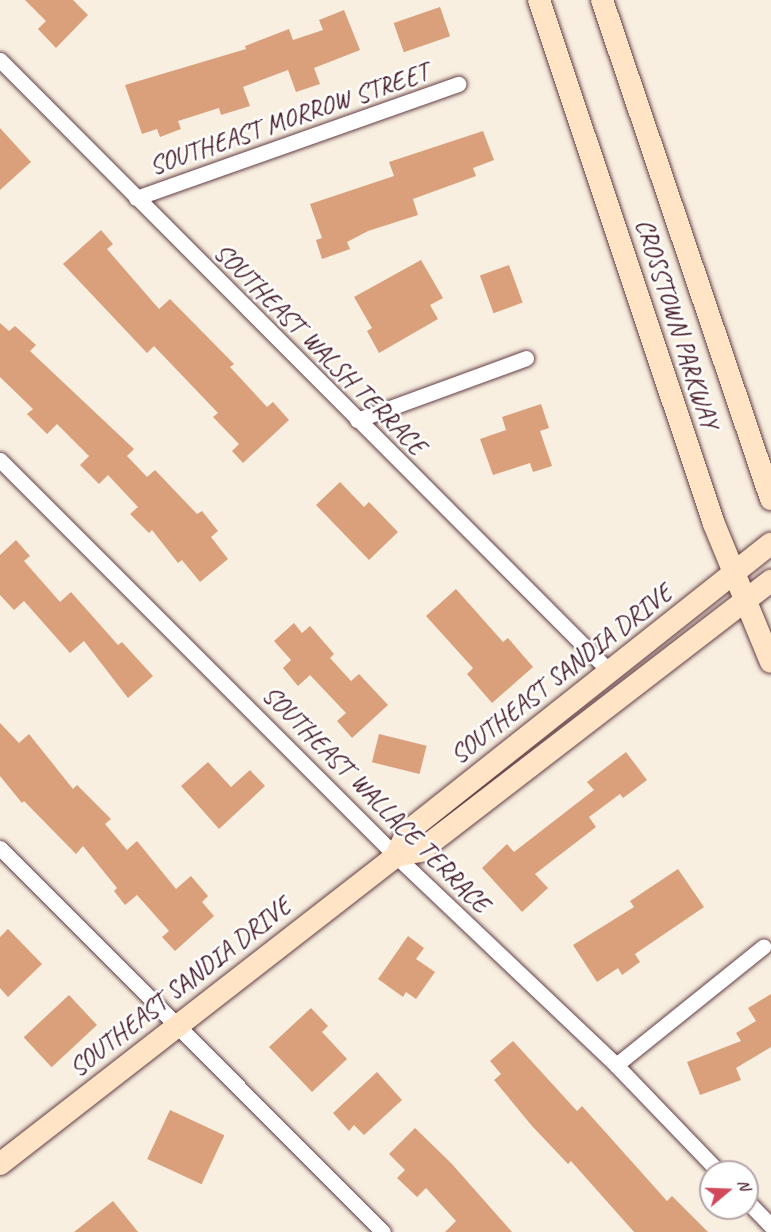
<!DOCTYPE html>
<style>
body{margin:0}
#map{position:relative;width:771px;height:1232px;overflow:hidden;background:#f8efe0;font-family:Caveat,sans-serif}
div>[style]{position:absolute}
.building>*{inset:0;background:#d9a07b;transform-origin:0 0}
.roads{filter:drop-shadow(0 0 2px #643e46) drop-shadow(0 0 2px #643e46)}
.street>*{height:15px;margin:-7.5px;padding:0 7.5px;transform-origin:7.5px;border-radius:7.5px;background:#fff}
.secondary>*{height:22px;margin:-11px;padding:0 11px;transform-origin:11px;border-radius:11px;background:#ffe4c6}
span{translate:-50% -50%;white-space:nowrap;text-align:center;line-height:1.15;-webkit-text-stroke:5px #fff;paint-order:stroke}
.street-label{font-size:26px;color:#4a1f2b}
.north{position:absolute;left:699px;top:1160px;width:60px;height:60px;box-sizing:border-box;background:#fff;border:2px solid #b7a5aa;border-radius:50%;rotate:71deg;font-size:16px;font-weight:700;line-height:24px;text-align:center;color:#4a1f2b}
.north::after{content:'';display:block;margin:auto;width:21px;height:27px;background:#d1495b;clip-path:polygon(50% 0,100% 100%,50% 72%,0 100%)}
</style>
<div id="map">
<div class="building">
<i style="clip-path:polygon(25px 0,73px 0,88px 15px,56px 48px,38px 29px,46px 21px)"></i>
<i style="left:440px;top:7px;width:31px;height:49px;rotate:71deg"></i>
<i style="clip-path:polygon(344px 10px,360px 50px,314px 68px,320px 84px,296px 92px,288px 70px,243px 87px,250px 106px,221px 115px,219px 108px,178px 121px,181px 129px,160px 137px,157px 129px,142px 134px,125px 85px,246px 49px,245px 46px,289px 29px,293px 40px,323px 30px,319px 20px)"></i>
<i style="clip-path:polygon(0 128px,31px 162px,0 190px)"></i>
<i style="clip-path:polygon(483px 131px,494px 160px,473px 168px,476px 176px,413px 199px,418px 215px,368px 231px,347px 242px,350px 249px,322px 259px,316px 240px,322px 238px,310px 204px,394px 176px,389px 162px)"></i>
<i style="clip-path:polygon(101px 230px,113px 244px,107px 249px,159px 309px,170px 299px,234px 364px,230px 367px,267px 407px,273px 402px,289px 420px,243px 463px,232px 451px,239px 444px,213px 417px,218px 413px,154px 346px,147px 353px,63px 264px)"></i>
<i style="clip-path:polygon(421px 260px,443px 298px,430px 305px,438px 319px,379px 353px,367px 331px,372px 328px,354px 297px)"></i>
<i style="left:509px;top:265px;width:40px;height:31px;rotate:70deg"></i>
<i style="clip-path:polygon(0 323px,9px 331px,15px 326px,36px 345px,30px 351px,134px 449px,127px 456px,147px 477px,155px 470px,197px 514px,202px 511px,218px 531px,211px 537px,228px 559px,200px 582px,182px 560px,178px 563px,152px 530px,149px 533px,130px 514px,138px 507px,108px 475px,99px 484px,80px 465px,89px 456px,57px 424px,47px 434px,27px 414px,33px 409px,0 377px)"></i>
<i style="clip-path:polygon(541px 404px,549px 428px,540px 431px,552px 466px,533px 472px,530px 463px,493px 475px,480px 439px,506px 430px,502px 417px)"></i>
<i style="clip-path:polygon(340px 482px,364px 507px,369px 502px,398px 532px,369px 560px,316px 505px)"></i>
<i style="clip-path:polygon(16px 540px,30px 556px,24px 561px,60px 602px,71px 592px,118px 645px,122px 642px,153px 676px,128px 698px,84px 641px,70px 653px,24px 601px,14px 610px,0 595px,0 555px)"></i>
<i style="clip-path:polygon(456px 589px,503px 642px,508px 638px,533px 667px,492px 703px,467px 674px,473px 668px,426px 616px)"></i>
<i style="clip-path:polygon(294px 623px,302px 633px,310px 626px,334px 654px,330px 658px,351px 681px,359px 674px,388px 705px,352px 738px,337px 721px,346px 713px,310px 675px,298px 686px,283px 668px,291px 660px,274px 641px)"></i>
<i style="clip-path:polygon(0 723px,19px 743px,29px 734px,73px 789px,77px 785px,111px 819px,105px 824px,127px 850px,137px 841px,176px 889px,191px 876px,208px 896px,202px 902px,214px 916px,175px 951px,162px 937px,169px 931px,137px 895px,125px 905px,114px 891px,117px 888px,83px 846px,76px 854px,24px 801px,22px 803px,0 776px)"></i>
<i style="left:379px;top:734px;width:49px;height:29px;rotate:14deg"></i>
<i style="clip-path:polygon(626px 752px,647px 780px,623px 798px,620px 794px,589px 817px,596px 827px,535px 874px,548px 888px,522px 912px,482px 868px,507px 844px,514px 852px,594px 790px,587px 782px)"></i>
<i style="clip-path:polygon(208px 762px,231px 787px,250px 770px,265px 786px,219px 829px,181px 786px)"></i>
<i style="clip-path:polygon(678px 869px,704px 907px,635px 954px,640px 962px,622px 975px,618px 968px,597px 982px,573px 945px,634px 907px,630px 901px)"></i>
<i style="clip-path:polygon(8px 929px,42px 964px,8px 997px,0 988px,0 937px)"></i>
<i style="clip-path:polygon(408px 936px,424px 948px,416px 959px,435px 972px,416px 999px,406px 992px,403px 997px,378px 979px)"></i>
<i style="clip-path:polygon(771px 994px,771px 1047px,736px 1068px,741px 1080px,700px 1095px,687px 1062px,741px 1041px,736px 1033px,756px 1021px,748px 1008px)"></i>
<i style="left:69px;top:995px;width:41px;height:62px;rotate:47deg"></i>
<i style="clip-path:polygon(311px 1008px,328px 1026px,322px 1032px,347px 1059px,312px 1092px,269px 1047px)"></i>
<i style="clip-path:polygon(513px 1041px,577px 1111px,582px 1106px,667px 1201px,672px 1196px,708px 1232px,634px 1232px,571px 1161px,568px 1164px,532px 1126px,494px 1080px,501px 1074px,490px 1061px)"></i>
<i style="clip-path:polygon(377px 1072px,402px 1100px,364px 1135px,354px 1125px,349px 1131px,333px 1113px)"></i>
<i style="left:170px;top:1110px;width:60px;height:54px;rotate:25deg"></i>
<i style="clip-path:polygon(415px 1128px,451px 1163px,512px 1232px,445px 1232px,456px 1221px,426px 1188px,417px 1197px,397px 1178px,405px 1170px,389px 1154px)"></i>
<i style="clip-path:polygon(113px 1201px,138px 1232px,74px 1232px)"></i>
</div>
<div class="roads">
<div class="street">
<i style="left:0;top:60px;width:861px;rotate:45.09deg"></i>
<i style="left:136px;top:198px;width:342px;rotate:-19.5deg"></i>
<i style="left:357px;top:420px;width:180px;rotate:-20.1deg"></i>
<i style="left:0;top:460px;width:560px;rotate:45deg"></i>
<i style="left:396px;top:856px;width:303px;rotate:43.5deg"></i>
<i style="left:616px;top:1065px;width:149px;rotate:46.1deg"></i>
<i style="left:0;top:848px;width:542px;rotate:45.07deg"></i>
<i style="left:616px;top:1065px;width:189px;rotate:-38.8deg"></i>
<i style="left:747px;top:1201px;width:35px;rotate:46deg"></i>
</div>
<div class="secondary">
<i style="left:539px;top:0;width:552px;rotate:71.53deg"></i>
<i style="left:714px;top:524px;width:149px;rotate:67.6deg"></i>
<i style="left:602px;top:0;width:527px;rotate:71.29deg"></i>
<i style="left:396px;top:856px;width:26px;rotate:-65deg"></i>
<i style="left:407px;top:832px;width:464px;rotate:-38.4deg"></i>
<i style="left:0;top:1164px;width:502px;rotate:-37.87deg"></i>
<i style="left:396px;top:856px;width:25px;rotate:-12deg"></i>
<i style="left:420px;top:851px;width:443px;rotate:-37.6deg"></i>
</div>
</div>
<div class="street-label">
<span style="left:289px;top:119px;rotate:-19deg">SOUTHEAST MORROW STREET</span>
<span style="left:677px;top:324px;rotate:72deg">CROSSTOWN PARKWAY</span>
<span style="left:320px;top:349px;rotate:45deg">SOUTHEAST WALSH TERRACE</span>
<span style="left:561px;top:674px;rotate:-38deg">SOUTHEAST SANDIA DRIVE</span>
<span style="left:376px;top:799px;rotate:45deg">SOUTHEAST WALLACE TERRACE</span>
<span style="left:180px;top:987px;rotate:-38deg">SOUTHEAST SANDIA DRIVE</span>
</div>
<div class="north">N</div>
</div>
